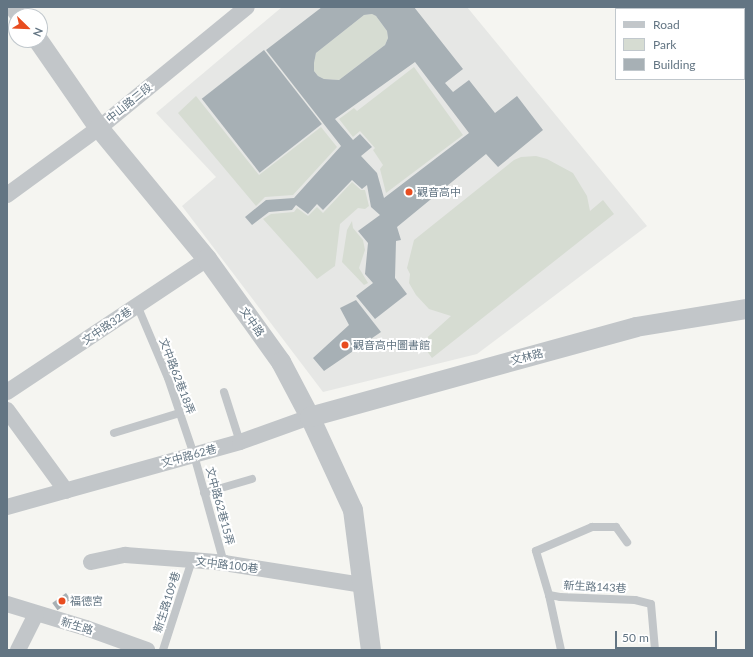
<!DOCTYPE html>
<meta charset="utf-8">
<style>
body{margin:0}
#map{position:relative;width:753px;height:657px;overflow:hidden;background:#f5f5f1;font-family:Lato,"Noto Sans TC",sans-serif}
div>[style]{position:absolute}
.built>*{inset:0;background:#e6e7e5}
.green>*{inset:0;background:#d6dcd2}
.building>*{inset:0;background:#a7b0b5;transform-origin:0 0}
.service>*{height:8px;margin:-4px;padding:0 4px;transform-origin:4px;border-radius:4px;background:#c2c6c9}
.minor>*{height:16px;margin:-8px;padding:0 8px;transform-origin:8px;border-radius:8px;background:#c2c6c9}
.tertiary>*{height:20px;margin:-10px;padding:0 10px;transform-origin:10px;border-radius:10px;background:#c2c6c9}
.dots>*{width:11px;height:11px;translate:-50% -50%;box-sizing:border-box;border:2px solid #fff;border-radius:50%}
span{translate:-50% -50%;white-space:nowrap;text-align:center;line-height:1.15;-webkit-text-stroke:4px #fff;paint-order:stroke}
.street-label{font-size:11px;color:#637583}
.poi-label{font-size:11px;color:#637583}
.left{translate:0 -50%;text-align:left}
.frame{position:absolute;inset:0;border:8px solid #637583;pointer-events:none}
.legend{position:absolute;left:615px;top:8px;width:130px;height:72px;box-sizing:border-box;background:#fff;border:1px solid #c1c8cd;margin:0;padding:5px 7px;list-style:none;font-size:12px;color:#637583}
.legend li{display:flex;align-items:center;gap:8px;height:20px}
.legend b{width:20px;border:1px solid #c1c8cd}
.north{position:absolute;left:8px;top:8px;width:40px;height:40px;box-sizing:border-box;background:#fff;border:1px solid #c1c8cd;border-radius:50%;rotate:113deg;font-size:11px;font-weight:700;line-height:16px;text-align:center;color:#637583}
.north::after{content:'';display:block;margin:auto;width:14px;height:18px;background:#e84c1f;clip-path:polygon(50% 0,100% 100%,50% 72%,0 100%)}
.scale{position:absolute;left:615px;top:631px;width:102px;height:18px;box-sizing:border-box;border:2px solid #637583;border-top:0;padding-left:5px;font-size:12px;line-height:14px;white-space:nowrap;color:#637583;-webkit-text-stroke:3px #fff;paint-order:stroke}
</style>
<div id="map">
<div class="built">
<i style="clip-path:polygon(282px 7px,467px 7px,647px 226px,477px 354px,323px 392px,182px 206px,216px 177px,156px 113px)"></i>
</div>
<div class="green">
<i style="clip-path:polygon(372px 14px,376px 16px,387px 31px,388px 38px,385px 45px,339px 80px,324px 79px,318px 76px,314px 71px,314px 63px,316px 53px,364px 15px)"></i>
<i style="clip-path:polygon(414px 67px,463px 135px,386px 193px,380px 169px,383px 165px,373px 150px,375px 148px,360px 131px,353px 137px,339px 119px,354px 108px,357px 111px)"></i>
<i style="clip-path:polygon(196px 96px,259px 175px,321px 127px,337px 147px,293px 195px,265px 197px,256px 206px,178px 113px)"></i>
<i style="clip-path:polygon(536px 156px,547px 159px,573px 173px,587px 196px,590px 211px,603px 200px,614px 214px,432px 358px,421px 343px,451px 316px,429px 309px,416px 295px,409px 283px,410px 274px,407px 268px,414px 240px,514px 160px,521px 157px)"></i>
<i style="clip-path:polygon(352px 182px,361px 190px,365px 190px,369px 206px,365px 209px,358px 208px,340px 224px,335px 266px,317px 279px,263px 219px,271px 214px,294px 212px,297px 208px,308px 216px,317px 207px,323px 213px)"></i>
<i style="clip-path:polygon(352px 221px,353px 228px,363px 240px,365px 250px,359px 268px,368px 283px,364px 285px,342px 262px,347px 230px)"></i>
</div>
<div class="building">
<i style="clip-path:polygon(evenodd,322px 7px,414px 7px,463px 69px,445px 83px,453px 92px,469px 80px,495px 113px,517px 96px,543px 130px,498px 167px,486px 154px,397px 227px,401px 240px,396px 241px,395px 278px,407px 294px,375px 319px,356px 296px,373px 283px,365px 274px,368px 243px,358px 231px,380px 215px,371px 207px,367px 185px,362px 189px,352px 180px,323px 210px,317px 204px,308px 214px,296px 205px,292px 210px,269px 212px,252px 225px,245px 217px,266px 200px,294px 198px,341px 146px,266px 50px,322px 7px,372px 14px,376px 16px,387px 31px,388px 38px,385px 45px,339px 80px,324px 79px,318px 76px,314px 71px,314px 63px,316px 53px,364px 15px,372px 14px,322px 7px,415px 62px,469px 133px,384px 198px,377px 173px,361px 156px,372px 147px,360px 134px,353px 140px,335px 119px,415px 62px)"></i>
<i style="left:264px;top:50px;width:94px;height:79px;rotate:52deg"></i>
<i style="clip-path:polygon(356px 300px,381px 332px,324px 371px,313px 358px,349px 325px,340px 308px)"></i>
<i style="left:66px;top:593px;width:9px;height:17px;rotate:54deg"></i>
</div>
<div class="service">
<i style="left:137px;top:305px;width:79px;rotate:67deg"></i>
<i style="left:168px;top:378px;width:81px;rotate:71.3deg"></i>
<i style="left:194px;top:455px;width:112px;rotate:74.5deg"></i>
<i style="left:224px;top:392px;width:52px;rotate:72.3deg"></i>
<i style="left:114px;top:433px;width:69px;rotate:-16.9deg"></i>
<i style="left:204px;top:493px;width:50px;rotate:-16.3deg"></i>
<i style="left:549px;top:595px;width:46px;rotate:-106.5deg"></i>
<i style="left:536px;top:551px;width:61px;rotate:-23.2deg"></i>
<i style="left:592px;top:527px;width:24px"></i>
<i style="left:616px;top:527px;width:19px;rotate:54deg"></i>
<i style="left:163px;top:650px;width:95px;rotate:-72.1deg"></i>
<i style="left:561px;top:650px;width:56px;rotate:-102.3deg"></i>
<i style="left:549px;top:595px;width:11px;rotate:10deg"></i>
<i style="left:560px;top:597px;width:75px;rotate:2.3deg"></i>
<i style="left:635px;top:600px;width:16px;rotate:14deg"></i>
<i style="left:651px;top:604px;width:46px;rotate:85deg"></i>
</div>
<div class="minor">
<i style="left:7px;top:195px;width:114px;rotate:-36.1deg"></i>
<i style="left:99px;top:128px;width:191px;rotate:-39.3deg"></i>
<i style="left:7px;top:392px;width:240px;rotate:-33.6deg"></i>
<i style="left:7px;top:410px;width:100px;rotate:53.9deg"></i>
<i style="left:7px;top:507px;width:242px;rotate:-15.6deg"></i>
<i style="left:240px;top:442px;width:74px;rotate:-19.7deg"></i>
<i style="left:91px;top:562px;width:35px;rotate:-12deg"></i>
<i style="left:125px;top:555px;width:67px;rotate:4.3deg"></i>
<i style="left:192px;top:560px;width:32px;rotate:5deg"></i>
<i style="left:224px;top:563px;width:141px;rotate:9deg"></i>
<i style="left:7px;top:604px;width:83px;rotate:16.9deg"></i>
<i style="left:86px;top:628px;width:65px;rotate:19.8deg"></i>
<i style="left:18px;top:650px;width:40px;rotate:-63.4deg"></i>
</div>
<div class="tertiary">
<i style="left:14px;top:7px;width:11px;rotate:52deg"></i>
<i style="left:38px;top:40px;width:107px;rotate:55.3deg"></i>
<i style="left:99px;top:128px;width:170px;rotate:50.5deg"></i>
<i style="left:207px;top:259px;width:127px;rotate:54.3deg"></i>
<i style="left:281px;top:362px;width:62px;rotate:62.2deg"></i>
<i style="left:310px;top:417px;width:102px;rotate:65.2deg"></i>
<i style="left:353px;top:510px;width:141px;rotate:82.7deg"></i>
<i style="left:310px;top:417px;width:338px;rotate:-15.4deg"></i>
<i style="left:636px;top:327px;width:111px;rotate:-9.3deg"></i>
</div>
<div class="dots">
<i style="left:409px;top:192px;background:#e84c1f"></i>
<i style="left:345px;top:345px;background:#e84c1f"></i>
<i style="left:62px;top:601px;background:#e84c1f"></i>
</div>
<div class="street-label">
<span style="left:129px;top:103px;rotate:-39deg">中山路二段</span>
<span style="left:252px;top:322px;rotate:55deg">文中路</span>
<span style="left:107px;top:326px;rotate:-34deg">文中路32巷</span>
<span style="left:527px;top:357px;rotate:-15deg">文林路</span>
<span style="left:177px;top:376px;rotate:69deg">文中路62巷18弄</span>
<span style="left:189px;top:456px;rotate:-15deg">文中路62巷</span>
<span style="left:220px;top:506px;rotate:75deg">文中路62巷15弄</span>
<span style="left:227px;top:565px;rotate:7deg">文中路100巷</span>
<span style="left:595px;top:587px;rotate:3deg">新生路143巷</span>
<span style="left:167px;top:602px;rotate:-72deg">新生路109巷</span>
<span style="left:77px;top:626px;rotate:17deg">新生路</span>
</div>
<div class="poi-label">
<span class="left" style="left:417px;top:192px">觀音高中</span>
<span class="left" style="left:353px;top:345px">觀音高中圖書館</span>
<span class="left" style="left:70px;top:601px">福德宮</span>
</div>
<div class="frame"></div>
<ul class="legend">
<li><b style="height:5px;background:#c2c6c9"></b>Road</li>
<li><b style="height:11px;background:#d6dcd2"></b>Park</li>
<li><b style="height:11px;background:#a7b0b5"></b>Building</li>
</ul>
<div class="north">N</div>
<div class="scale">50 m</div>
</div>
